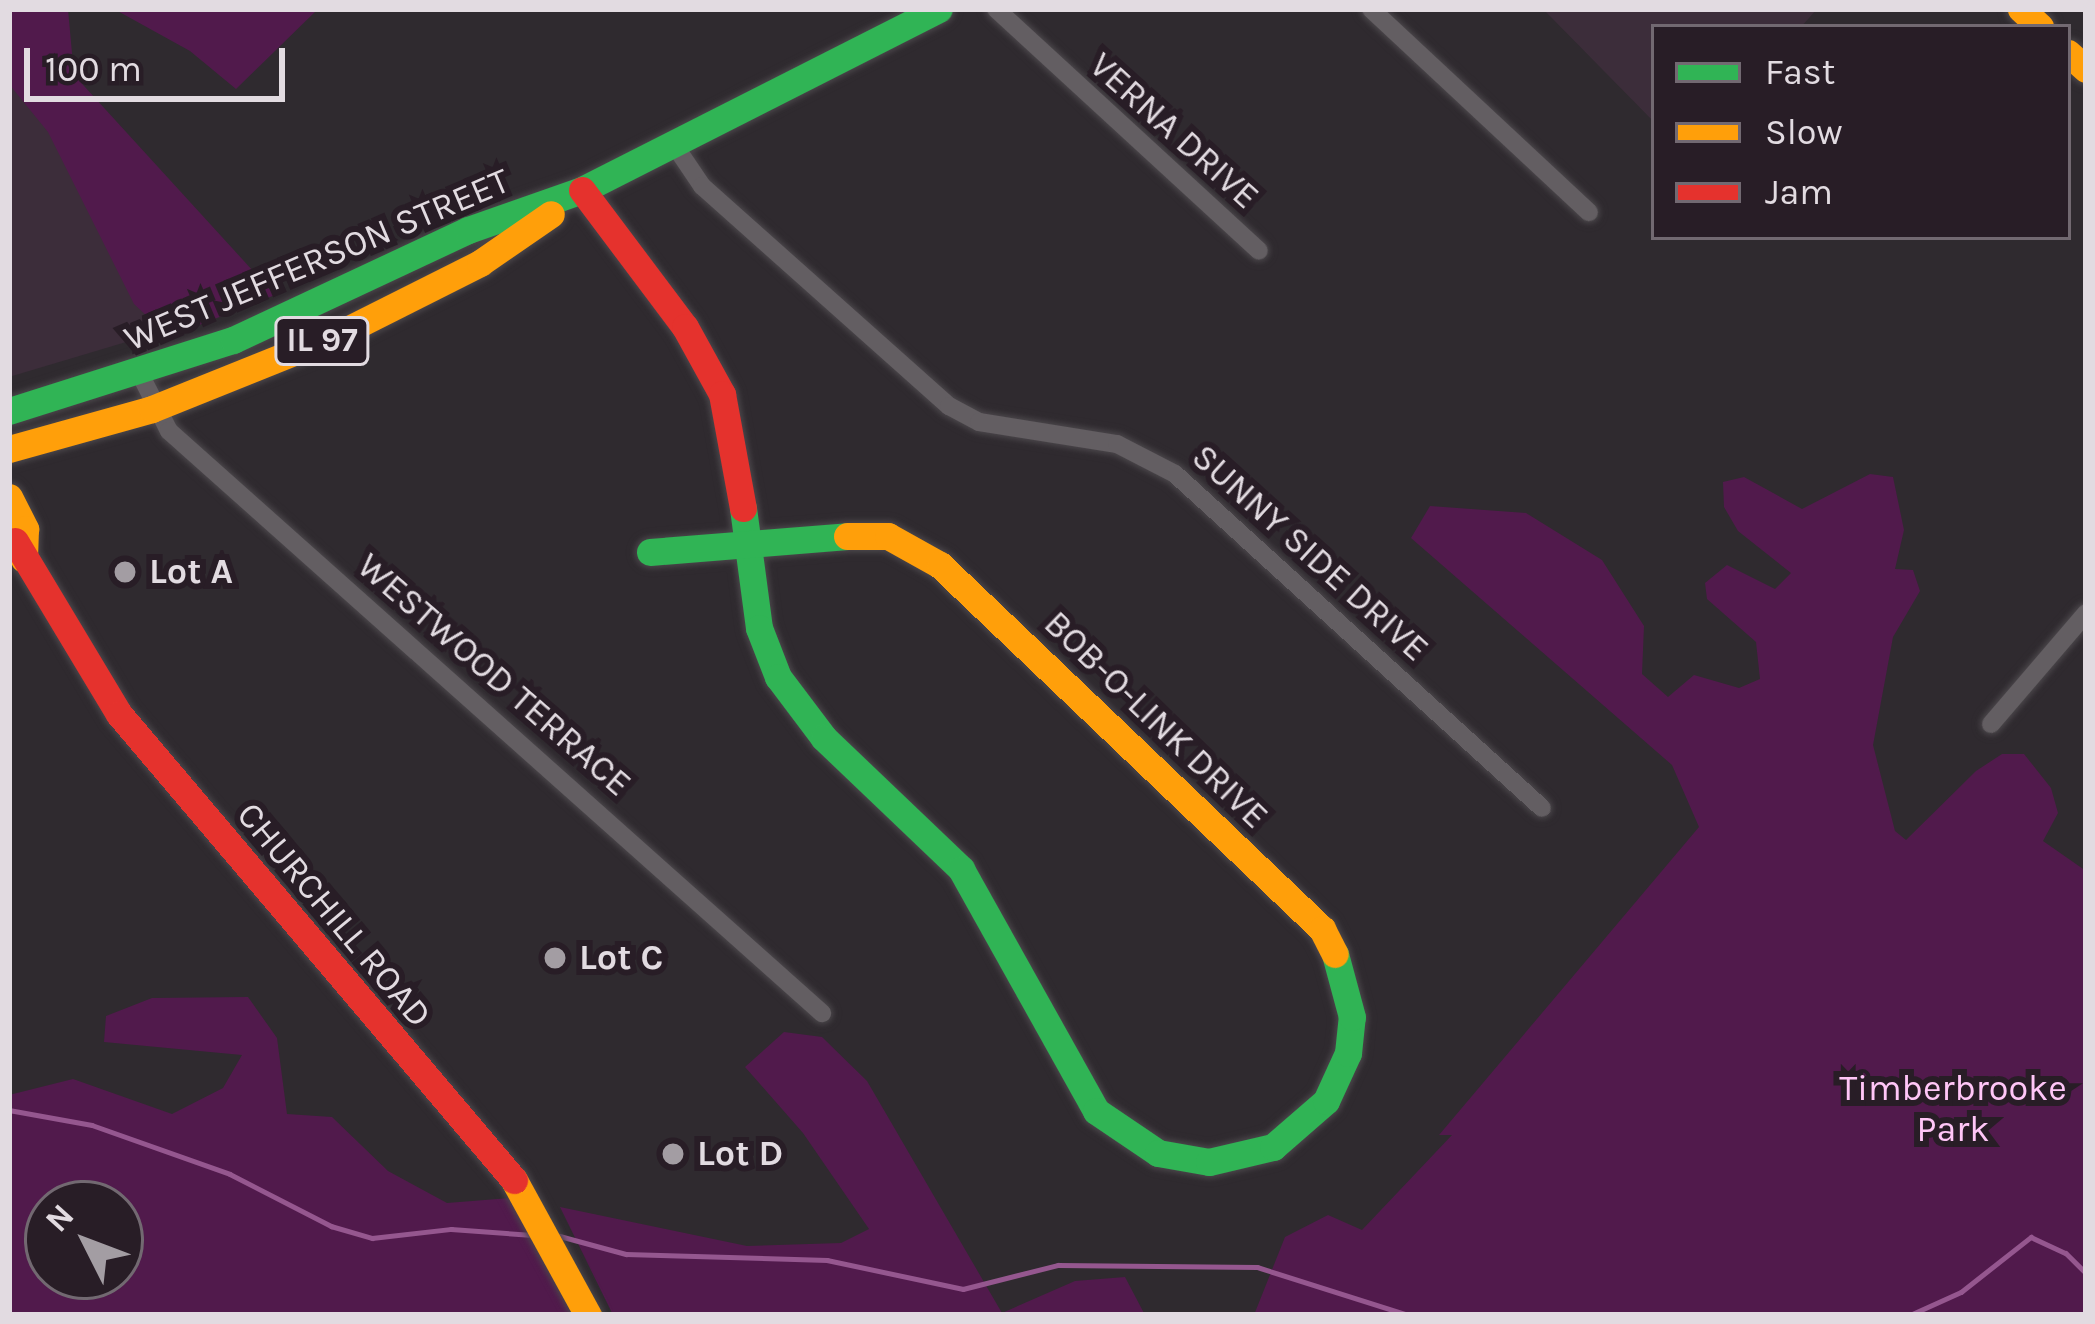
<!DOCTYPE html>
<style>
body{margin:0}
#map{position:relative;width:2095px;height:1324px;overflow:hidden;background:#2f2a2f;font-family:Karla,sans-serif}
div>[style]{position:absolute}
.built>*{inset:0;background:#3c2d3a}
.green>*{inset:0;background:#511a4c}
.stream>*{height:4.5px;margin:-2.25px;padding:0 2.25px;transform-origin:2.25px;border-radius:2.25px;background:#95578f}
.roads{filter:drop-shadow(0 0 3px #4b474b) drop-shadow(0 0 3px #4b474b)}
.street>*{height:18px;margin:-9px;padding:0 9px;transform-origin:9px;border-radius:9px;background:#635e62}
.fast>*{height:27px;margin:-13.5px;padding:0 13.5px;transform-origin:13.5px;border-radius:13.5px;background:#30b455}
.slow>*{height:27px;margin:-13.5px;padding:0 13.5px;transform-origin:13.5px;border-radius:13.5px;background:#ff9f0a}
.jam>*{height:27px;margin:-13.5px;padding:0 13.5px;transform-origin:13.5px;border-radius:13.5px;background:#e5322d}
.dots>*{width:33px;height:33px;translate:-50% -50%;box-sizing:border-box;border:6px solid #281d26;border-radius:50%}
span{translate:-50% -50%;white-space:nowrap;text-align:center;line-height:1.15;-webkit-text-stroke:12px #281d26;paint-order:stroke}
.shield-label span{padding:3px 9px;background:#281d26;border:3px solid;border-radius:9px;-webkit-text-stroke-width:0}
.shield-label{font-size:33px;color:#e2dbe1;font-weight:700}
.street-label{font-size:36px;color:#e2dbe1}
.poi-label{font-size:36px;color:#e2dbe1;font-weight:700}
.left{translate:0 -50%;text-align:left}
.park-label{font-size:36px;color:#ffc6f7}
.frame{position:absolute;inset:0;border:12px solid #e2dbe1;pointer-events:none}
.legend{position:absolute;left:1651px;top:24px;width:420px;height:216px;box-sizing:border-box;background:#281d26;border:3px solid #726971;margin:0;padding:15px 21px;list-style:none;font-size:36px;color:#e2dbe1}
.legend li{display:flex;align-items:center;gap:24px;height:60px}
.legend b{width:60px;border:3px solid #726971}
.north{position:absolute;left:24px;top:1180px;width:120px;height:120px;box-sizing:border-box;background:#281d26;border:3px solid #726971;border-radius:50%;rotate:312deg;font-size:33px;font-weight:700;line-height:48px;text-align:center;color:#e2dbe1}
.north::after{content:'';display:block;margin:auto;width:42px;height:54px;background:#a39da3;clip-path:polygon(50% 0,100% 100%,50% 72%,0 100%)}
.scale{position:absolute;left:24px;top:48px;width:261px;height:54px;box-sizing:border-box;border:6px solid #e2dbe1;border-top:0;padding-left:15px;font-size:36px;line-height:42px;white-space:nowrap;color:#e2dbe1;-webkit-text-stroke:9px #281d26;paint-order:stroke}
</style>
<div id="map">
<div class="built">
<i style="clip-path:polygon(1543px 9px,1817px 9px,1801px 27px,1654px 27px,1654px 122px)"></i>
<i style="clip-path:polygon(9px 55px,118px 238px,163px 331px,9px 377px)"></i>
</div>
<div class="green">
<i style="clip-path:polygon(9px 9px,68px 9px,74px 75px,275px 295px,179px 333px,163px 331px,134px 304px,48px 132px,9px 84px)"></i>
<i style="clip-path:polygon(114px 9px,318px 9px,236px 89px,190px 51px)"></i>
<i style="clip-path:polygon(1870px 474px,1893px 477px,1904px 530px,1895px 569px,1913px 570px,1920px 591px,1893px 637px,1873px 745px,1895px 831px,1906px 840px,1976px 771px,2002px 754px,2024px 754px,2051px 788px,2058px 813px,2043px 841px,2086px 871px,2086px 1315px,1254px 1315px,1285px 1237px,1328px 1215px,1362px 1230px,1452px 1135px,1439px 1135px,1699px 827px,1672px 765px,1411px 538px,1430px 506px,1526px 513px,1602px 560px,1644px 626px,1642px 674px,1668px 697px,1694px 675px,1739px 688px,1760px 679px,1756px 642px,1707px 599px,1705px 583px,1727px 565px,1775px 589px,1791px 573px,1738px 531px,1724px 507px,1723px 482px,1744px 477px,1802px 509px)"></i>
<i style="clip-path:polygon(evenodd,248px 997px,277px 1038px,287px 1114px,332px 1117px,388px 1171px,447px 1203px,511px 1198px,572px 1315px,9px 1315px,9px 1095px,73px 1079px,172px 1114px,223px 1088px,242px 1055px,104px 1042px,106px 1016px,152px 998px,248px 997px,48px 1204px,120px 1204px,120px 1276px,48px 1276px,48px 1204px)"></i>
<i style="clip-path:polygon(784px 1032px,822px 1037px,867px 1081px,1002px 1313px,1075px 1281px,1125px 1277px,1145px 1315px,613px 1315px,560px 1207px,747px 1246px,841px 1243px,869px 1229px,803px 1133px,745px 1067px)"></i>
</div>
<div class="stream">
<i style="left:9px;top:1110px;width:84px;rotate:10.2deg"></i>
<i style="left:92px;top:1125px;width:146px;rotate:19.5deg"></i>
<i style="left:230px;top:1174px;width:114px;rotate:27.2deg"></i>
<i style="left:331px;top:1226px;width:43px;rotate:16.3deg"></i>
<i style="left:372px;top:1238px;width:80px;rotate:-6.5deg"></i>
<i style="left:451px;top:1229px;width:82px;rotate:4.2deg"></i>
<i style="left:556px;top:1235px;width:73px;rotate:15.2deg"></i>
<i style="left:626px;top:1254px;width:201px;rotate:1.7deg"></i>
<i style="left:827px;top:1260px;width:139px;rotate:12deg"></i>
<i style="left:963px;top:1289px;width:98px;rotate:-14.2deg"></i>
<i style="left:1058px;top:1265px;width:199px;rotate:0.6deg"></i>
<i style="left:1257px;top:1267px;width:158px;rotate:17.6deg"></i>
<i style="left:1910px;top:1315px;width:56px;rotate:-24.3deg"></i>
<i style="left:1961px;top:1292px;width:89px;rotate:-38.2deg"></i>
<i style="left:2031px;top:1237px;width:38px;rotate:25deg"></i>
<i style="left:2066px;top:1253px;width:28px;rotate:45deg"></i>
</div>
<div class="roads">
<div class="street">
<i style="left:996px;top:9px;width:357px;rotate:42.6deg"></i>
<i style="left:1371px;top:9px;width:298px;rotate:43deg"></i>
<i style="left:673px;top:143px;width:52px;rotate:56deg"></i>
<i style="left:702px;top:186px;width:331px;rotate:41.7deg"></i>
<i style="left:949px;top:406px;width:34px;rotate:28deg"></i>
<i style="left:979px;top:422px;width:140px;rotate:9.1deg"></i>
<i style="left:1117px;top:444px;width:65px;rotate:27.3deg"></i>
<i style="left:1175px;top:474px;width:496px;rotate:42.3deg"></i>
<i style="left:140px;top:374px;width:64px;rotate:63deg"></i>
<i style="left:169px;top:431px;width:875px;rotate:41.71deg"></i>
<i style="left:1991px;top:724px;width:146px;rotate:-49.4deg"></i>
</div>
<div class="fast">
<i style="left:9px;top:411px;width:235px;rotate:-17.6deg"></i>
<i style="left:233px;top:340px;width:259px;rotate:-25.1deg"></i>
<i style="left:468px;top:230px;width:121px;rotate:-19.3deg"></i>
<i style="left:582px;top:190px;width:400px;rotate:-26.9deg"></i>
<i style="left:743px;top:508px;width:121px;rotate:82.4deg"></i>
<i style="left:759px;top:628px;width:53px;rotate:68.8deg"></i>
<i style="left:778px;top:677px;width:76px;rotate:53deg"></i>
<i style="left:824px;top:738px;width:190px;rotate:43.7deg"></i>
<i style="left:961px;top:869px;width:277px;rotate:60.8deg"></i>
<i style="left:1096px;top:1111px;width:75px;rotate:34.1deg"></i>
<i style="left:1158px;top:1153px;width:52px;rotate:10deg"></i>
<i style="left:1209px;top:1162px;width:66px;rotate:-13.2deg"></i>
<i style="left:1273px;top:1147px;width:70px;rotate:-41deg"></i>
<i style="left:1326px;top:1101px;width:53px;rotate:-65.4deg"></i>
<i style="left:1348px;top:1053px;width:36px;rotate:-84deg"></i>
<i style="left:1352px;top:1017px;width:65px;rotate:-105.1deg"></i>
<i style="left:650px;top:552px;width:198px;rotate:-4.6deg"></i>
</div>
<div class="slow">
<i style="left:2021px;top:9px;width:26px;rotate:43deg"></i>
<i style="left:2068px;top:53px;width:24px;rotate:42deg"></i>
<i style="left:9px;top:449px;width:148px;rotate:-15.6deg"></i>
<i style="left:152px;top:409px;width:201px;rotate:-21.9deg"></i>
<i style="left:339px;top:334px;width:158px;rotate:-26.7deg"></i>
<i style="left:480px;top:263px;width:86px;rotate:-34.6deg"></i>
<i style="left:9px;top:497px;width:36px;rotate:63deg"></i>
<i style="left:25px;top:529px;width:30px;rotate:92deg"></i>
<i style="left:847px;top:536px;width:41px"></i>
<i style="left:888px;top:536px;width:60px;rotate:29.1deg"></i>
<i style="left:940px;top:565px;width:528px;rotate:43.62deg"></i>
<i style="left:1322px;top:929px;width:28px;rotate:63deg"></i>
<i style="left:514px;top:1180px;width:154px;rotate:61.3deg"></i>
</div>
<div class="jam">
<i style="left:582px;top:190px;width:171px;rotate:53.1deg"></i>
<i style="left:685px;top:327px;width:77px;rotate:61.1deg"></i>
<i style="left:722px;top:394px;width:116px;rotate:79.6deg"></i>
<i style="left:15px;top:541px;width:202px;rotate:59deg"></i>
<i style="left:119px;top:714px;width:611px;rotate:49.71deg"></i>
</div>
</div>
<div class="dots">
<i style="left:125px;top:572px;background:#a39da3"></i>
<i style="left:555px;top:958px;background:#a39da3"></i>
<i style="left:673px;top:1154px;background:#a39da3"></i>
</div>
<div class="shield-label">
<span style="left:322px;top:341px">IL 97</span>
</div>
<div class="street-label">
<span style="left:1174px;top:131px;rotate:42deg">VERNA DRIVE</span>
<span style="left:317px;top:260px;rotate:-23deg">WEST JEFFERSON STREET</span>
<span style="left:1310px;top:553px;rotate:42deg">SUNNY SIDE DRIVE</span>
<span style="left:494px;top:675px;rotate:41deg">WESTWOOD TERRACE</span>
<span style="left:1156px;top:720px;rotate:44deg">BOB-O-LINK DRIVE</span>
<span style="left:334px;top:915px;rotate:50deg">CHURCHILL ROAD</span>
</div>
<div class="poi-label">
<span class="left" style="left:149px;top:572px">Lot A</span>
<span class="left" style="left:579px;top:958px">Lot C</span>
<span class="left" style="left:697px;top:1154px">Lot D</span>
</div>
<div class="park-label">
<span style="left:1953px;top:1109px">Timberbrooke<br>Park</span>
</div>
<div class="frame"></div>
<ul class="legend">
<li><b style="height:15px;background:#30b455"></b>Fast</li>
<li><b style="height:15px;background:#ff9f0a"></b>Slow</li>
<li><b style="height:15px;background:#e5322d"></b>Jam</li>
</ul>
<div class="north">N</div>
<div class="scale">100 m</div>
</div>
